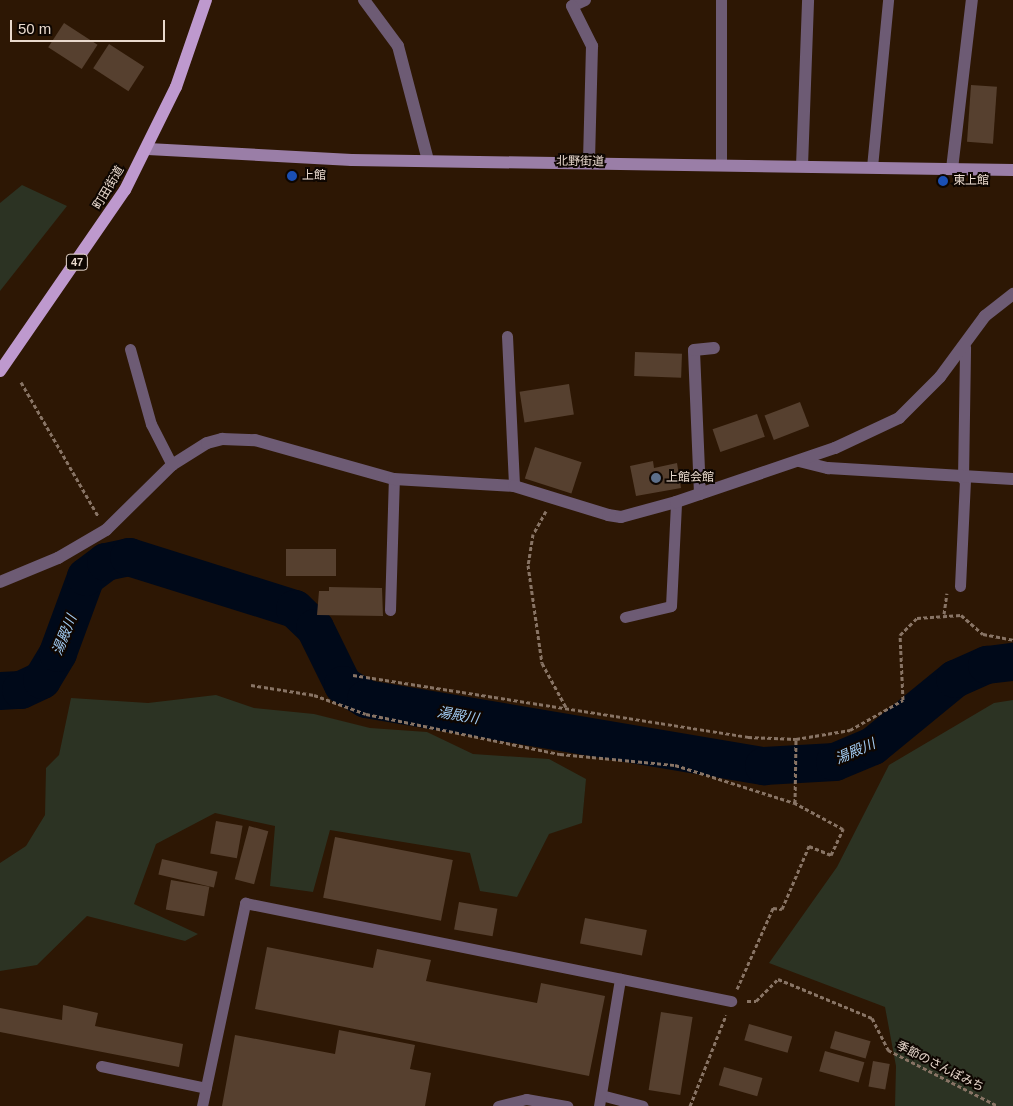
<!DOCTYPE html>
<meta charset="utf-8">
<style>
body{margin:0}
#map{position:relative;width:1013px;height:1106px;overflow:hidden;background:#2d1704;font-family:Arial,"Noto Sans JP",sans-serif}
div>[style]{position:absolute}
.green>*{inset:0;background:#2c3323}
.river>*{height:38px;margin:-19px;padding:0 19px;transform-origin:19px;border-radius:19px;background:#000919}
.building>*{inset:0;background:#56402f;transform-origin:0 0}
.path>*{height:3px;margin-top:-1.5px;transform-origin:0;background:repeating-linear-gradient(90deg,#887465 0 4px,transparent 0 6.5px)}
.service>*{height:11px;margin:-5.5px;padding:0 5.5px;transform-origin:5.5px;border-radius:5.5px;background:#6d5b74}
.minor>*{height:12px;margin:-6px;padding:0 6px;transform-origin:6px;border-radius:6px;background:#6d5b74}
.secondary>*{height:12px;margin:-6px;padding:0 6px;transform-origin:6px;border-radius:6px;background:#9a7ea7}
.primary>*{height:12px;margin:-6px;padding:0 6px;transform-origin:6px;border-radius:6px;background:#be99ce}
.dots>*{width:14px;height:14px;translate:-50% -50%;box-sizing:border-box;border:2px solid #0e0601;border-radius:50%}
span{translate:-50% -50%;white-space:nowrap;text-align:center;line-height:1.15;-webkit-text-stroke:4px #0e0601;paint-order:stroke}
.shield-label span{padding:1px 4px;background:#0e0601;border:1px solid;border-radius:4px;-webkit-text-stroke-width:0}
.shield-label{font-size:11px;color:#e9d9cd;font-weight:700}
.street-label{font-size:12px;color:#e9d9cd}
.poi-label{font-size:12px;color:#e9d9cd}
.left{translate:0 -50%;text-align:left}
.water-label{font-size:14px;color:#a2cbf2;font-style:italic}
.scale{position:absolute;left:10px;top:20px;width:155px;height:22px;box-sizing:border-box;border:2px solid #e9d9cd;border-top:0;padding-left:6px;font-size:15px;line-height:18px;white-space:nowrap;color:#e9d9cd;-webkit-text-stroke:4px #0e0601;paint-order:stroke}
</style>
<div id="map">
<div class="green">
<i style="clip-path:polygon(22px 185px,67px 206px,0 291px,0 203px)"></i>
<i style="clip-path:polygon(216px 695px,254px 708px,314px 714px,370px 728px,427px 732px,473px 754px,549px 759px,586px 779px,582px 823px,549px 834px,517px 897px,480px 891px,470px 853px,330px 830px,313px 892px,270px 886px,275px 826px,215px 813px,156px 844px,134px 904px,198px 934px,185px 941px,87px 916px,37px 965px,0 971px,0 863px,26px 846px,45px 815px,46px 768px,59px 755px,71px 698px,148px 703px)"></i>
<i style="clip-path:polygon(1013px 700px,1013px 1106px,895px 1106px,896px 1066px,885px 1007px,769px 963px,837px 867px,889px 765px,994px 703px)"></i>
</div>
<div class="river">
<i style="left:0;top:691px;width:21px;rotate:-3deg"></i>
<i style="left:21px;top:690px;width:23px;rotate:-25deg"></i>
<i style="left:42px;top:680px;width:31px;rotate:-59deg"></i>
<i style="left:58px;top:653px;width:81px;rotate:-69.8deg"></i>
<i style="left:86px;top:577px;width:25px;rotate:-37deg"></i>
<i style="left:106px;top:562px;width:24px;rotate:-12deg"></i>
<i style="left:129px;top:557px;width:174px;rotate:17.4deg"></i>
<i style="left:295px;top:609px;width:28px;rotate:44deg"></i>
<i style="left:315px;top:628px;width:64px;rotate:63.8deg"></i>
<i style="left:343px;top:685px;width:27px;rotate:31deg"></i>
<i style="left:366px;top:699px;width:404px;rotate:9.6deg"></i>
<i style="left:764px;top:766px;width:71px;rotate:-3.2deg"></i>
<i style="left:835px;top:762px;width:41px;rotate:-22.8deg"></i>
<i style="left:873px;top:746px;width:106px;rotate:-39.3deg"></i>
<i style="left:955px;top:679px;width:35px;rotate:-24deg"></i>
<i style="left:987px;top:665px;width:26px;rotate:-7deg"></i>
</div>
<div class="building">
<i style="left:64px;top:23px;width:40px;height:29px;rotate:33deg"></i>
<i style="left:109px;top:44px;width:42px;height:29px;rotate:33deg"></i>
<i style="left:971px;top:85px;width:26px;height:57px;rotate:4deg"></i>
<i style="left:635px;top:352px;width:47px;height:24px;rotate:2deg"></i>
<i style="left:569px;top:384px;width:31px;height:50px;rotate:81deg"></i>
<i style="left:800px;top:402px;width:26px;height:38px;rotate:69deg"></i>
<i style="left:757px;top:414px;width:24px;height:47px;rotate:71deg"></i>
<i style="left:535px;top:447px;width:49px;height:33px;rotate:18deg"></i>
<i style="clip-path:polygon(653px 461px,654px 468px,677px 463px,681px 488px,636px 496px,630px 466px)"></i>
<i style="left:286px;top:549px;width:50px;height:27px"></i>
<i style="clip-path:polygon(329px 587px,382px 588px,383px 616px,317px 615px,319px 591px,329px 591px)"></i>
<i style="left:216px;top:821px;width:27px;height:33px;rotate:10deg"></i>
<i style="left:249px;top:826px;width:20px;height:55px;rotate:15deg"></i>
<i style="left:335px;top:837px;width:120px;height:62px;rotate:11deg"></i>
<i style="left:162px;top:859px;width:57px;height:16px;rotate:13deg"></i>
<i style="left:171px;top:880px;width:39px;height:30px;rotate:10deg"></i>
<i style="left:459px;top:902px;width:39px;height:28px;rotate:10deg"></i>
<i style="left:585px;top:918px;width:63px;height:26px;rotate:11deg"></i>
<i style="clip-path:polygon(267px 947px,373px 968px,377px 949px,431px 960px,426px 981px,537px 1003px,541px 983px,605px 996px,589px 1076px,255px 1009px)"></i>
<i style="clip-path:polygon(63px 1005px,98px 1013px,95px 1026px,183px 1044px,179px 1067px,0 1032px,0 1008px,62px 1020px)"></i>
<i style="left:661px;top:1012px;width:32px;height:79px;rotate:9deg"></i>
<i style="left:749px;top:1024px;width:45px;height:17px;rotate:16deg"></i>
<i style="clip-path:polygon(339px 1030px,415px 1045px,410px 1069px,431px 1073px,425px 1106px,222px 1106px,235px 1035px,335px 1054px)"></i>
<i style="left:835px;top:1031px;width:37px;height:18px;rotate:16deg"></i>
<i style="left:825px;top:1051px;width:41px;height:21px;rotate:16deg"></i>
<i style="left:873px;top:1061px;width:17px;height:26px;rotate:10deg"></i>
<i style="left:724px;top:1067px;width:40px;height:19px;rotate:16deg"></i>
</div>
<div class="path">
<i style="left:21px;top:382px;width:155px;rotate:60.1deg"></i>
<i style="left:546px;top:511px;width:26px;rotate:119deg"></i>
<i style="left:533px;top:534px;width:31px;rotate:99deg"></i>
<i style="left:528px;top:565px;width:99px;rotate:81.9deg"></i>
<i style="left:542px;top:663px;width:52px;rotate:61.5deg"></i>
<i style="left:944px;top:614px;width:21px;rotate:-82deg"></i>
<i style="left:353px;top:675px;width:400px;rotate:8.9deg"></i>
<i style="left:748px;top:737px;width:48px;rotate:2.4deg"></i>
<i style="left:796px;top:739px;width:55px;rotate:-9.5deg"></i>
<i style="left:850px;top:730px;width:61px;rotate:-29.5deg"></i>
<i style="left:903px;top:700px;width:65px;rotate:-92.6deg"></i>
<i style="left:900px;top:635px;width:24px;rotate:-45deg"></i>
<i style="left:917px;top:618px;width:44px;rotate:-3.9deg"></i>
<i style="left:961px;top:615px;width:29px;rotate:41deg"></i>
<i style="left:983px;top:634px;width:31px;rotate:11deg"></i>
<i style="left:251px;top:685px;width:64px;rotate:9deg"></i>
<i style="left:314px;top:695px;width:55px;rotate:20.1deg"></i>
<i style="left:366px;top:714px;width:198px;rotate:11.7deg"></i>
<i style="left:560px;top:754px;width:116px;rotate:5.5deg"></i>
<i style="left:675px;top:765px;width:126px;rotate:17.6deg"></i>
<i style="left:795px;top:803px;width:64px;rotate:-89.1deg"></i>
<i style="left:737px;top:989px;width:89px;rotate:-66deg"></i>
<i style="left:773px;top:908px;width:9px;rotate:6deg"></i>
<i style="left:782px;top:909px;width:69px;rotate:-66.8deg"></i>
<i style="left:809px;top:846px;width:24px;rotate:22deg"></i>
<i style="left:831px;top:855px;width:29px;rotate:-65deg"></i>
<i style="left:843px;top:829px;width:55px;rotate:-151.6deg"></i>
<i style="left:747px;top:1001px;width:9px"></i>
<i style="left:756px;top:1001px;width:31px;rotate:-45deg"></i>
<i style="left:778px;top:979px;width:102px;rotate:22.5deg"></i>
<i style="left:872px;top:1018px;width:36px;rotate:63deg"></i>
<i style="left:888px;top:1050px;width:123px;rotate:27deg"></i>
<i style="left:690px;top:1106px;width:98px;rotate:-68.4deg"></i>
</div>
<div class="service">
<i style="left:721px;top:165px;width:165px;rotate:-90deg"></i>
<i style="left:872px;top:167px;width:168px;rotate:-84.5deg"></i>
<i style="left:507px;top:336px;width:150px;rotate:87.3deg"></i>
<i style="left:130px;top:349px;width:78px;rotate:74.4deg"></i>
<i style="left:151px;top:424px;width:46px;rotate:62.9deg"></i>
<i style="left:963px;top:479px;width:132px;rotate:-89.1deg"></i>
<i style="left:960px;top:586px;width:107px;rotate:-87.3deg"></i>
<i style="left:390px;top:610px;width:131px;rotate:-88.3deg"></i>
<i style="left:625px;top:617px;width:47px;rotate:-13.4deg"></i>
<i style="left:671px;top:606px;width:104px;rotate:-87.2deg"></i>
<i style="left:101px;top:1066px;width:107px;rotate:11.8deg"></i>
<i style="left:601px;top:1095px;width:43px;rotate:14.7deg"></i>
<i style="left:202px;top:1106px;width:208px;rotate:-78deg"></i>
<i style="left:245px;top:903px;width:496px;rotate:11.4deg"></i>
<i style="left:498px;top:1106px;width:29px;rotate:-14deg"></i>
<i style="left:526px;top:1099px;width:42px;rotate:9.7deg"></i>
<i style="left:599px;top:1106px;width:129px;rotate:-80.6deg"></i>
</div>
<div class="minor">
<i style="left:364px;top:0;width:57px;rotate:53.5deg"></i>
<i style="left:398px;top:46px;width:118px;rotate:75.3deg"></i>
<i style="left:585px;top:0;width:14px;rotate:155deg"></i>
<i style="left:572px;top:6px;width:45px;rotate:63.4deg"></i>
<i style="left:592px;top:46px;width:116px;rotate:91.5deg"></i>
<i style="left:802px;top:166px;width:166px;rotate:-87.9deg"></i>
<i style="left:952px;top:169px;width:170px;rotate:-83.3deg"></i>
<i style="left:799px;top:461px;width:30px;rotate:14deg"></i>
<i style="left:828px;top:468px;width:185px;rotate:3.4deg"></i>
<i style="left:700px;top:494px;width:144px;rotate:-92.4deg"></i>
<i style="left:694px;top:350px;width:20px;rotate:-6deg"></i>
<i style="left:0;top:582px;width:63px;rotate:-22.5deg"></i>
<i style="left:58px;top:558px;width:56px;rotate:-30.3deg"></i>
<i style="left:106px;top:530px;width:93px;rotate:-44.6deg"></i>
<i style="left:172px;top:465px;width:41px;rotate:-32.2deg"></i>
<i style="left:207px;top:443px;width:16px;rotate:-15deg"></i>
<i style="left:222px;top:439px;width:33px;rotate:2deg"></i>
<i style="left:255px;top:440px;width:144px;rotate:15.7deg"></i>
<i style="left:394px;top:479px;width:120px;rotate:3.3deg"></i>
<i style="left:514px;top:486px;width:98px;rotate:17.1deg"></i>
<i style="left:608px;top:515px;width:13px;rotate:9deg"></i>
<i style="left:621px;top:517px;width:57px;rotate:-15.3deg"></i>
<i style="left:676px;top:502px;width:168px;rotate:-18.8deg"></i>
<i style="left:835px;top:448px;width:71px;rotate:-25.1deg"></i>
<i style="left:899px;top:418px;width:58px;rotate:-45deg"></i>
<i style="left:940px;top:377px;width:76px;rotate:-53.6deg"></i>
<i style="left:985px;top:316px;width:36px;rotate:-38deg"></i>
</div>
<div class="secondary">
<i style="left:148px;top:149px;width:204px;rotate:3.1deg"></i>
<i style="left:352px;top:160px;width:661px;rotate:0.87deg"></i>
</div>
<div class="primary">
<i style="left:0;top:371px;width:220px;rotate:-55.4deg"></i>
<i style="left:125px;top:190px;width:115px;rotate:-63.7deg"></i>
<i style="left:176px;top:87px;width:92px;rotate:-71deg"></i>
</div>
<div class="dots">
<i style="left:292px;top:176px;background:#1a4fb4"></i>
<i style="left:943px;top:181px;background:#1a4fb4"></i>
<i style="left:656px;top:478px;background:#5c6f8a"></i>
</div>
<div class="shield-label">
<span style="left:77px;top:262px">47</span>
</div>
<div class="street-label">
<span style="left:580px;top:162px;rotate:1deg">北野街道</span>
<span style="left:109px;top:188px;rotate:-59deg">町田街道</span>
<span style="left:940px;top:1067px;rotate:27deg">季節のさんぽみち</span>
</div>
<div class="poi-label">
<span class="left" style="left:302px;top:176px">上館</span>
<span class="left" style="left:953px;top:181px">東上館</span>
<span class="left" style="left:666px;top:478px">上館会館</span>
</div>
<div class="water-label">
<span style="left:64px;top:635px;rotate:-68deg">湯殿川</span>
<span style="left:458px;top:715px;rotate:10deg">湯殿川</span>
<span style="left:855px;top:751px;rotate:-24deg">湯殿川</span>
</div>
<div class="scale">50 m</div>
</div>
